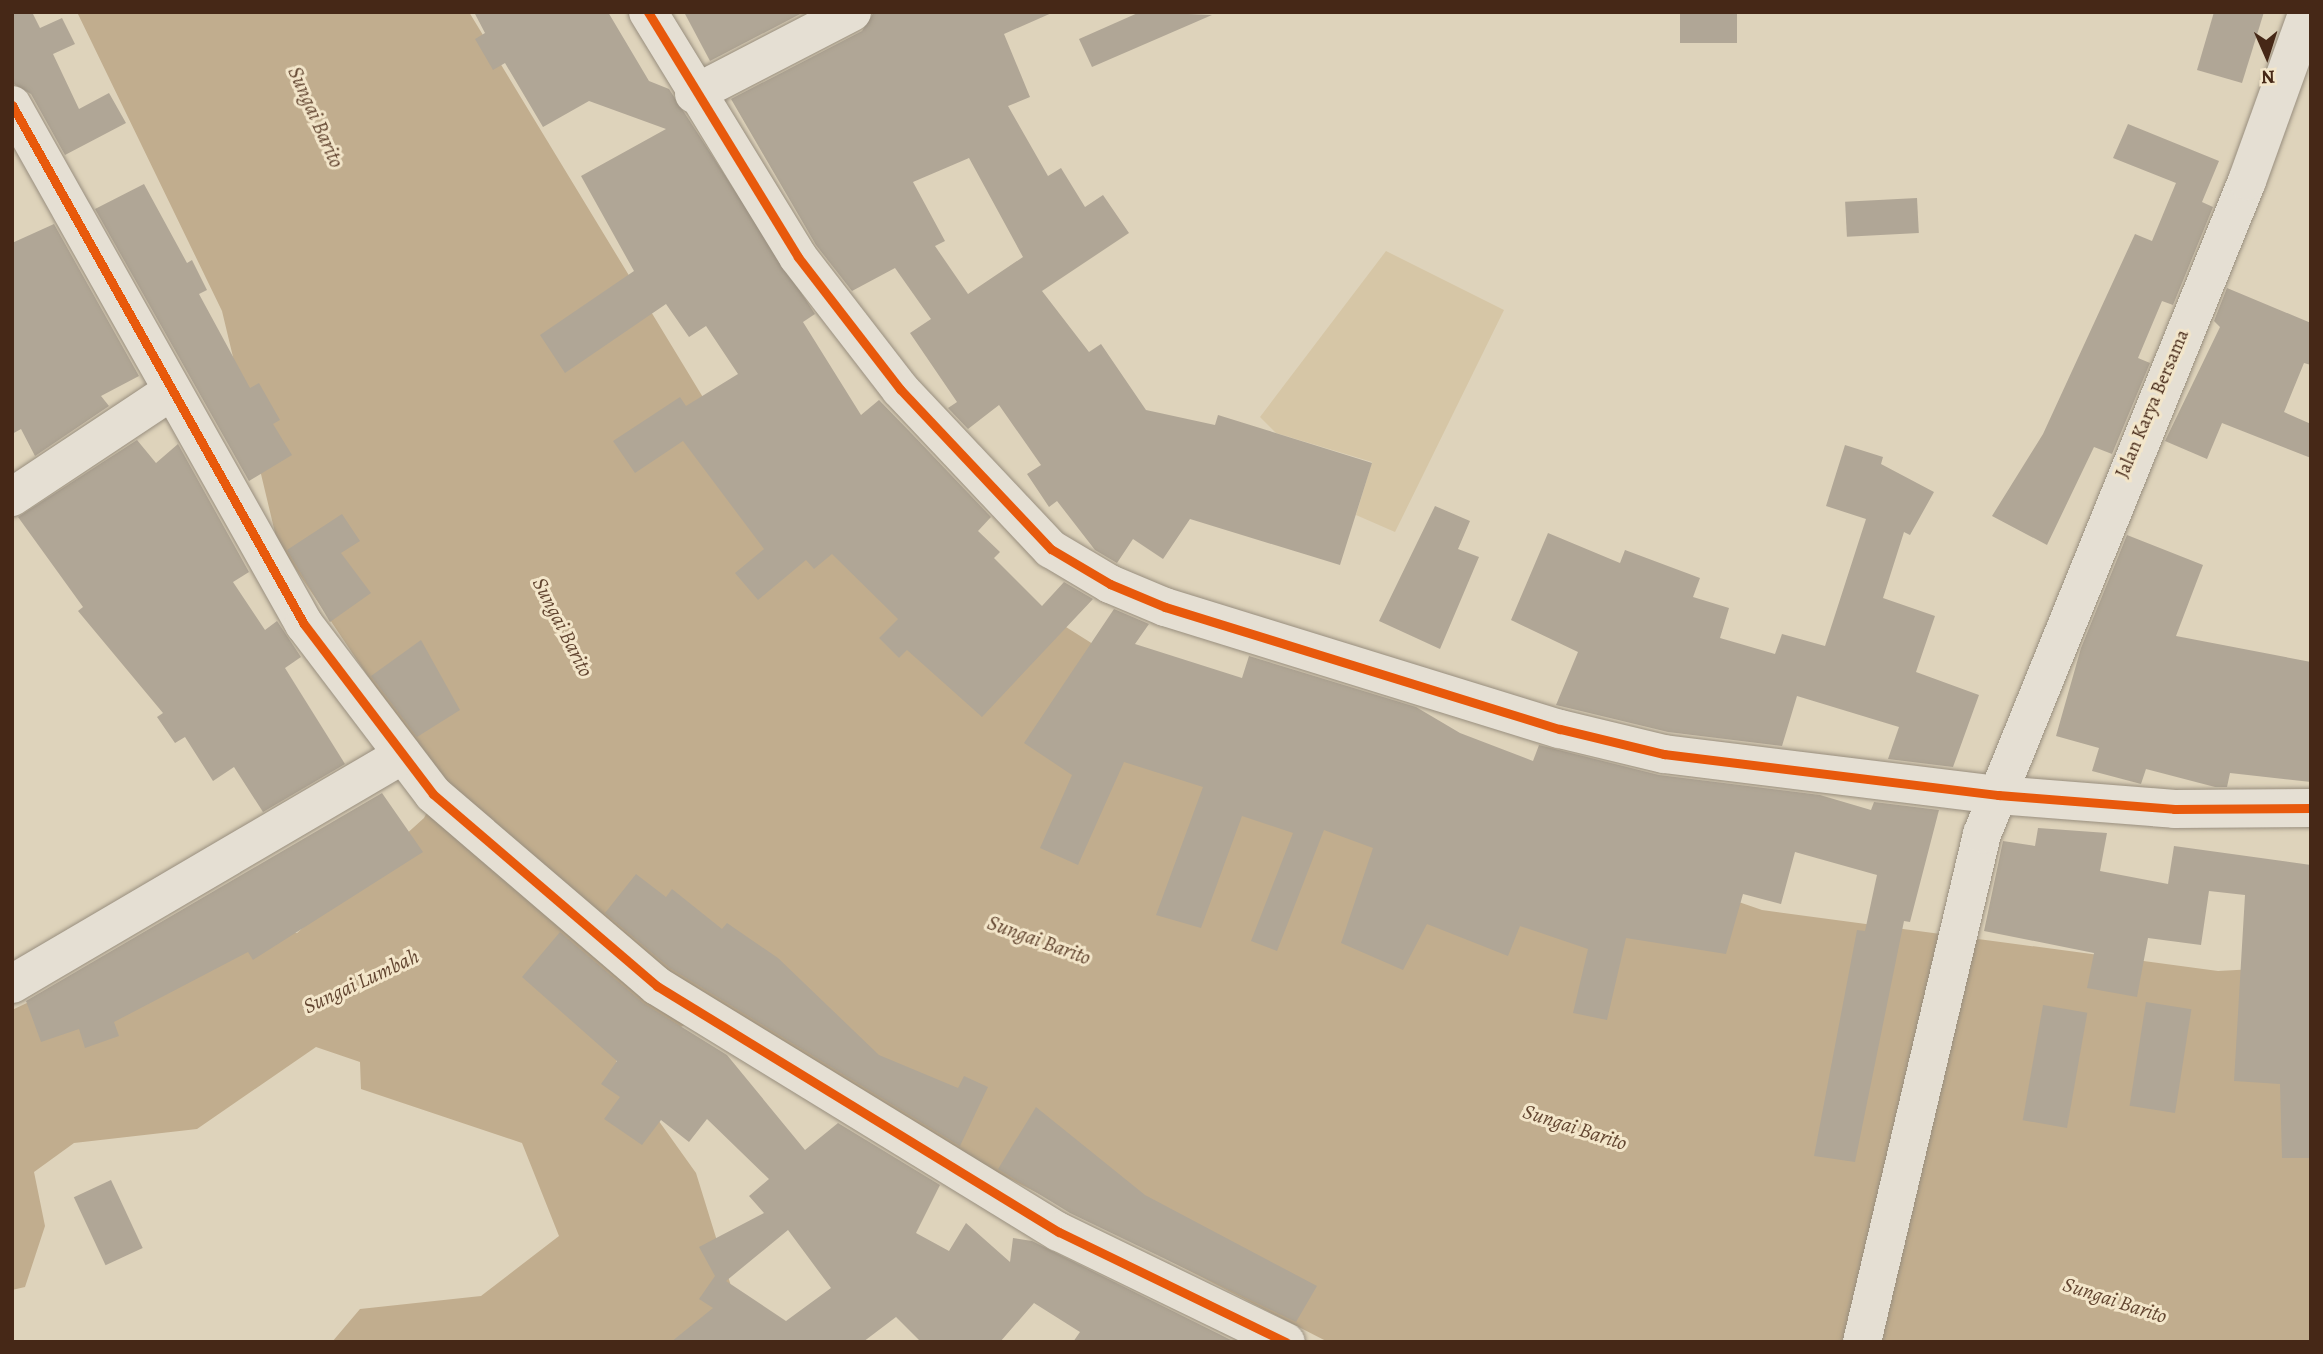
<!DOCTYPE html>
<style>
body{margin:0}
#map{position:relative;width:2323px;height:1354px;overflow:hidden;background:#ded3bb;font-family:Alegreya,serif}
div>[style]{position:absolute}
.green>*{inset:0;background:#d6c6a6}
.water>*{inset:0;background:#c1ad8e}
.building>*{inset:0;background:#b0a696;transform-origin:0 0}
.roads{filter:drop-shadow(0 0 2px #988e7e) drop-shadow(0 0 2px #988e7e)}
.minor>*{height:38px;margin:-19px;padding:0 19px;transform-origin:19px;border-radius:19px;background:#e5dfd3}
.cycleway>*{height:9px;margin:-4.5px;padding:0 4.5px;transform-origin:4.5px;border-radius:4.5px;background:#e8590c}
span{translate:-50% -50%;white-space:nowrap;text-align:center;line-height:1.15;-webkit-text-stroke:6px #f3e6ca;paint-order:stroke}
.street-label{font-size:19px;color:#462817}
.water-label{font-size:21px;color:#624530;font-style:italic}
.frame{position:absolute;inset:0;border:14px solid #462817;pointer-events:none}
.north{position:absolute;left:2232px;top:21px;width:70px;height:70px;-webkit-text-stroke:5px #f3e6ca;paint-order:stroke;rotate:177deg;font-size:19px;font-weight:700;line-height:28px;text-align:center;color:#462817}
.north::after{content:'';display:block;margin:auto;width:24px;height:32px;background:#462817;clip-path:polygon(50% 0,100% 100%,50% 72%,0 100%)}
</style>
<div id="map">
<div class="green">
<i style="clip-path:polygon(1386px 251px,1504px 310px,1395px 532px,1356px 515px,1372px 462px,1276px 433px,1260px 417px)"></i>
</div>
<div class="water">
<i style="clip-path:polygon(77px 12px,469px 12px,704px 399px,1150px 680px,1359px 771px,1762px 910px,2218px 971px,2311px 966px,2311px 1342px,1328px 1342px,866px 1105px,719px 1007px,616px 1061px,696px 1173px,731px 1286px,694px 1342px,332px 1342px,360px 1309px,481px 1296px,559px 1236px,522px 1143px,361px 1089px,360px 1062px,316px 1047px,197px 1129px,74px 1143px,34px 1172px,45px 1226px,25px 1287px,12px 1290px,12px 1010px,173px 934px,297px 933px,424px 818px,441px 785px,277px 541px,222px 311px)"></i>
</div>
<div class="building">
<i style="clip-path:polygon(12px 12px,32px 12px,40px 28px,62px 18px,75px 44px,53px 54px,79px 109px,109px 93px,126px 123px,65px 155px,31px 94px,12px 83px)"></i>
<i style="clip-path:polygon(474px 12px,608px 12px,649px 81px,669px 89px,815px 314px,803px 322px,861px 415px,879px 400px,913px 435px,991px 517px,978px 531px,1000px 552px,994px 558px,1042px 606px,1064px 582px,1093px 599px,982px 717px,907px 650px,899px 658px,879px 638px,898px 619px,832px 554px,814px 569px,806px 560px,758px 600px,735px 573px,764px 549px,683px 441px,635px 473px,613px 441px,680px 397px,686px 406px,738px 374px,706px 326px,689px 337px,666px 304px,565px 373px,540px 335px,634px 271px,581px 176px,666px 129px,589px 101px,543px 127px,505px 63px,493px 70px,475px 39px,485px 33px)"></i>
<i style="clip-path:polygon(684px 12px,804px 12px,710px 61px)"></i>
<i style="clip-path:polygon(evenodd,874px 12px,1054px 12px,1004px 34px,1030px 97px,1008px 106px,1048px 176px,1061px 168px,1085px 207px,1103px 195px,1129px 233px,1042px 291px,1089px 352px,1101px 344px,1146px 410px,1215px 425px,1218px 415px,1372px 463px,1340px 565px,1190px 519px,1163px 559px,1133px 539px,1117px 563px,1095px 550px,1057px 501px,1049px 507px,1027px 474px,1041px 465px,999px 405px,968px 429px,948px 408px,957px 402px,910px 333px,931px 319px,895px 268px,852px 291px,816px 245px,731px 99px,862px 31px,874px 12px,969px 158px,1023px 257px,968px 294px,935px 246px,945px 241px,913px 182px,969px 158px)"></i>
<i style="clip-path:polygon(1140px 12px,1212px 15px,1092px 67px,1079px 39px)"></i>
<i style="left:1680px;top:12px;width:57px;height:31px"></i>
<i style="clip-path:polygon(2214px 12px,2264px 12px,2242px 83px,2197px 70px)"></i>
<i style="clip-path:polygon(2128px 124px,2219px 161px,2202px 202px,2213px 207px,2173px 305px,2162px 301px,2138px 358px,2150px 363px,2112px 454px,2094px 447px,2047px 545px,1992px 516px,2043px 434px,2135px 234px,2152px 241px,2176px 183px,2113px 158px)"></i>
<i style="clip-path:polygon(144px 184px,187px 263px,192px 260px,207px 290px,199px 294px,250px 388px,259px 383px,280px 420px,273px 424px,292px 455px,249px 481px,95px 209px)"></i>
<i style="left:1917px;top:198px;width:35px;height:72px;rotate:87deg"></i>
<i style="clip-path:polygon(54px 224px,139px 376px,101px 396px,109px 406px,35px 456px,21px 429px,12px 434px,12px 243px)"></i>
<i style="clip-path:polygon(2227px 288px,2311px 323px,2311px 365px,2304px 363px,2284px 412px,2311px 424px,2311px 458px,2222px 423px,2207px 459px,2165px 441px,2220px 327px,2214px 321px)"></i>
<i style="clip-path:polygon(137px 440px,156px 463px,178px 444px,249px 572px,233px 582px,265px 630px,277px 621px,301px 657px,285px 668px,345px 764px,263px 812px,234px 767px,213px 781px,185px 737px,175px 743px,157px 717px,163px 713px,78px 611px,83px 607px,18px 517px)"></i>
<i style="clip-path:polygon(1845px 445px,1883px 457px,1881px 464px,1934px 492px,1910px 535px,1904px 532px,1883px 598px,1935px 616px,1916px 672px,1979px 695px,1953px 767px,1888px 759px,1899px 727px,1797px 696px,1782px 746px,1668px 732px,1556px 705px,1578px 652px,1511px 620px,1548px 533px,1620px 563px,1625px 550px,1700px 578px,1693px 597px,1729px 608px,1720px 638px,1775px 654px,1782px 634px,1825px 646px,1866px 519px,1826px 506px)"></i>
<i style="clip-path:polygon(1435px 506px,1470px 521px,1458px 549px,1479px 557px,1440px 649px,1379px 621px)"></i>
<i style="clip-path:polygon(342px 514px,360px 541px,341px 553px,371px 593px,330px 622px,287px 550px)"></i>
<i style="clip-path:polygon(2127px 535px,2203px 565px,2176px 636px,2311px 662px,2311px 782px,2230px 773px,2227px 787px,2215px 787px,2146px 769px,2141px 784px,2092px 771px,2099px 748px,2056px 736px,2081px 648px)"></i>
<i style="clip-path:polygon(1114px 609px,1149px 624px,1135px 644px,1242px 678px,1249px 656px,1416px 707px,1460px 733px,1533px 761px,1539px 745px,1659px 775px,1820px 795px,1871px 810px,1874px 802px,1939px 810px,1910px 922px,1904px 921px,1855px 1162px,1814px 1156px,1857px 930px,1865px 931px,1877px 875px,1795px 852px,1781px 904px,1743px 894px,1726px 954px,1626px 938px,1607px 1020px,1573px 1013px,1588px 949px,1520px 926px,1508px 956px,1427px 924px,1403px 970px,1341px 943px,1373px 848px,1324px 830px,1277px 951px,1251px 941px,1293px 833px,1242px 816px,1201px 928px,1156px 915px,1203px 787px,1124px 762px,1078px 865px,1040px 848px,1072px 775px,1024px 743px)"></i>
<i style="clip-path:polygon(421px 640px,460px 710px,417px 737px,371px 676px)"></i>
<i style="clip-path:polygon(382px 793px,423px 852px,253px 960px,248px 952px,114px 1022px,119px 1036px,85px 1048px,79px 1029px,41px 1042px,26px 1001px)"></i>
<i style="clip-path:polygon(2038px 828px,2107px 833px,2100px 871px,2168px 884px,2174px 846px,2311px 865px,2311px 1158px,2282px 1158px,2280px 1084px,2234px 1081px,2245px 895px,2209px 891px,2201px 945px,2148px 938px,2137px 997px,2087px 988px,2094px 953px,1984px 931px,2003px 841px,2035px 846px)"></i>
<i style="clip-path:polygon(636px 874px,666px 897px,672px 889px,722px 929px,727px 923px,778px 958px,879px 1055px,958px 1088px,964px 1076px,988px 1087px,960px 1146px,670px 968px,605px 913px)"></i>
<i style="clip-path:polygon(evenodd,560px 932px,643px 1003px,727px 1055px,805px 1150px,838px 1123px,940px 1185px,916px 1233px,949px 1251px,966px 1223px,1010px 1262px,1013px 1238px,1032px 1241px,1235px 1342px,1073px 1342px,1080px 1332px,1034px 1303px,1000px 1342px,921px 1342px,896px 1317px,863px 1342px,671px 1342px,713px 1308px,699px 1299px,715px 1276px,699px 1247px,764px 1213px,749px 1196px,769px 1179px,707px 1119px,689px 1142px,661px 1120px,642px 1145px,604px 1119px,620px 1097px,601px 1084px,617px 1061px,522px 977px,560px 932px,788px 1230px,831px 1288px,786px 1321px,726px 1281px,788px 1230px)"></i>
<i style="left:2146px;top:1002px;width:46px;height:105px;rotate:9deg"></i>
<i style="left:2043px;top:1005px;width:45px;height:117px;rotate:10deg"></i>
<i style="clip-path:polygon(1036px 1107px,1145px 1195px,1317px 1286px,1296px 1322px,1070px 1213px,998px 1169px)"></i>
<i style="left:111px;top:1180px;width:75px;height:41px;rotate:65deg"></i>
</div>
<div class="roads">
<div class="minor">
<i style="left:648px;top:12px;width:287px;rotate:58.5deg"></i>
<i style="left:798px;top:257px;width:167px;rotate:52.3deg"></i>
<i style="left:900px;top:389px;width:220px;rotate:46.7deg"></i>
<i style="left:1051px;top:549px;width:69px;rotate:30.7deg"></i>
<i style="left:1110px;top:584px;width:60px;rotate:22.7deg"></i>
<i style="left:1165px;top:607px;width:413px;rotate:17.2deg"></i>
<i style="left:1560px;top:729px;width:107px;rotate:13.5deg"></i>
<i style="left:1664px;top:754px;width:337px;rotate:7deg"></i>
<i style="left:1998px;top:795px;width:177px;rotate:4.5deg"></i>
<i style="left:2174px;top:809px;width:137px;rotate:-0.4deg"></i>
<i style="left:694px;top:94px;width:178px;rotate:-27.4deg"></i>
<i style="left:12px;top:105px;width:596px;rotate:60.64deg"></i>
<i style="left:304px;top:624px;width:213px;rotate:52.8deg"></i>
<i style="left:433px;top:794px;width:295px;rotate:40.6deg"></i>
<i style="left:657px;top:986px;width:471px;rotate:31.5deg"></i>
<i style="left:1059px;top:1232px;width:252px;rotate:25.9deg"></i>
<i style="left:12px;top:497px;width:190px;rotate:-33.6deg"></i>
<i style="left:12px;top:984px;width:453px;rotate:-30.4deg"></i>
<i style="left:1862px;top:1342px;width:522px;rotate:-76.71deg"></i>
<i style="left:1982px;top:834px;width:705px;rotate:-67.91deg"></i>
<i style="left:2247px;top:181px;width:180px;rotate:-70.2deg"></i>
</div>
</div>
<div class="cycleway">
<i style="left:648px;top:12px;width:287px;rotate:58.5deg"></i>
<i style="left:798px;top:257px;width:167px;rotate:52.3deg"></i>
<i style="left:900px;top:389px;width:220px;rotate:46.7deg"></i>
<i style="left:1051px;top:549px;width:69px;rotate:30.7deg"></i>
<i style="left:1110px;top:584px;width:60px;rotate:22.7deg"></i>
<i style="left:1165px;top:607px;width:413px;rotate:17.2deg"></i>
<i style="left:1560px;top:729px;width:107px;rotate:13.5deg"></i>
<i style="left:1664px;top:754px;width:337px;rotate:7deg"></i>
<i style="left:1998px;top:795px;width:177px;rotate:4.5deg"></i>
<i style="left:2174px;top:809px;width:137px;rotate:-0.4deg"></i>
<i style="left:12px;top:105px;width:596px;rotate:60.64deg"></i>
<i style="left:304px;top:624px;width:213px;rotate:52.8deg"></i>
<i style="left:433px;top:794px;width:295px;rotate:40.6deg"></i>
<i style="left:657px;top:986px;width:471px;rotate:31.5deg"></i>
<i style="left:1059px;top:1232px;width:252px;rotate:25.9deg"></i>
</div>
<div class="street-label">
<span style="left:2153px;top:404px;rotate:-67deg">Jalan Karya Bersama</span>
</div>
<div class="water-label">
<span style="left:316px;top:117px;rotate:66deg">Sungai Barito</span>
<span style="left:563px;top:627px;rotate:63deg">Sungai Barito</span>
<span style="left:1039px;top:940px;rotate:20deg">Sungai Barito</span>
<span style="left:361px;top:981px;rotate:-25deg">Sungai Lumbah</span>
<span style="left:1575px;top:1127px;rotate:18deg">Sungai Barito</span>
<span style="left:2115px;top:1300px;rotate:18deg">Sungai Barito</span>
</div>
<div class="frame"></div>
<div class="north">N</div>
</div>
